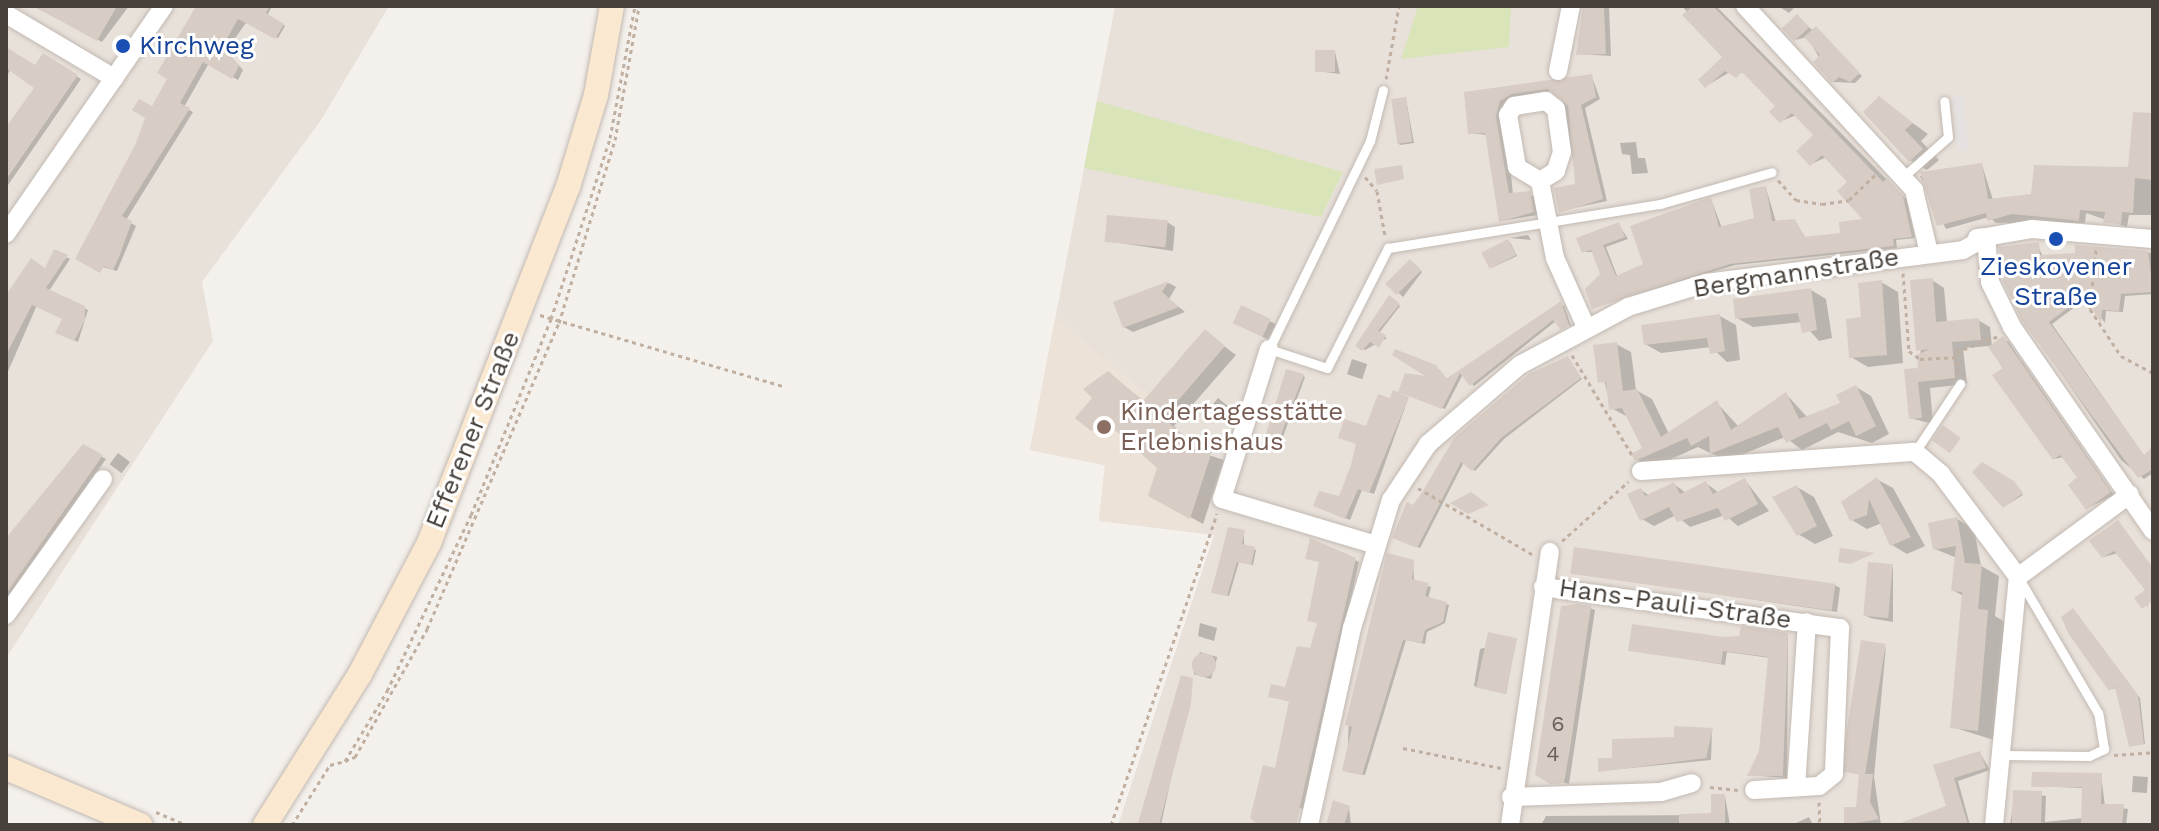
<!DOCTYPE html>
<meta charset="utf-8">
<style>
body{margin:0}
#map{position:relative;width:2159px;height:831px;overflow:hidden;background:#f4f0ec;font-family:"Work Sans",sans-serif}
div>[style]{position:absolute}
.residential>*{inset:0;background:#e8e1da}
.education>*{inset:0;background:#ece2d7}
.green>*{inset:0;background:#d9e4b9}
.parking>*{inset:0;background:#e4e1e0;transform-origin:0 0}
.shadow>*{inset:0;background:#0003;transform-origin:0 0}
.building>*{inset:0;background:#d8cdc5;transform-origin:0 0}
.round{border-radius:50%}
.path>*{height:3px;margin-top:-1.5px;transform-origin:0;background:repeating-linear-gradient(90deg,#c0b0a1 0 4px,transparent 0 8px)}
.roads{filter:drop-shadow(0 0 2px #c2b9b2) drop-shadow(0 0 2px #c2b9b2)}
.lane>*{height:9px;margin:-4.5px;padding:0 4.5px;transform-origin:4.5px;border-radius:4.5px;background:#fff}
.street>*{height:18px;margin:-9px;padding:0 9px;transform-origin:9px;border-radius:9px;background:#fff}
.secondary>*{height:24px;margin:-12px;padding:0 12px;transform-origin:12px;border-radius:12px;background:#fae8d0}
.dots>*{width:22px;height:22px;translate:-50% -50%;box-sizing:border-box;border:4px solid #fff;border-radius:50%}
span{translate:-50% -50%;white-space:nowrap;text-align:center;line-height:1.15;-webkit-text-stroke:6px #fff;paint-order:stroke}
.number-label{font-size:22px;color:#6c635d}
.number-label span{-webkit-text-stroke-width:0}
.transit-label{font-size:26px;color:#164399}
.left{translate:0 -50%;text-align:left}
.street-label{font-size:26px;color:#48403a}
.education-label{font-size:26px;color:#785e54}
.frame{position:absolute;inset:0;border:8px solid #48403a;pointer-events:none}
</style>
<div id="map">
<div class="residential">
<i style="clip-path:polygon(6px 6px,389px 6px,321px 120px,202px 282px,213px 341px,6px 658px)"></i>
<i style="clip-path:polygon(1115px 6px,2153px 6px,2153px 825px,1118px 825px,1214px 535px,1099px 521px,1105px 465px,1030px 450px)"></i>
</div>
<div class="education">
<i style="clip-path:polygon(1055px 318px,1166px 409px,1161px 416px,1187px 438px,1183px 445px,1212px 451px,1198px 494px,1210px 498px,1199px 532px,1099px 521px,1105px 465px,1030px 450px)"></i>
</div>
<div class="green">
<i style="clip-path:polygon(1418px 6px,1511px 6px,1509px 47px,1401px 59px)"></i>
<i style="clip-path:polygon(1097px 101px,1343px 172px,1321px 217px,1084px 168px)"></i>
</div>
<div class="parking">
<i style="left:1963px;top:96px;width:54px;height:11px;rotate:84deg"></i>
</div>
<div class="shadow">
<i style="clip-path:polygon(33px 6px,129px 6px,102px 42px)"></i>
<i style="clip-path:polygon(203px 6px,272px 6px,267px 16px,285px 26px,278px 38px,248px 20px,226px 51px,243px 70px,238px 80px,209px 63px,184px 107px,193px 112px,126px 220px,136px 226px,117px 271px,82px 261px)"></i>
<i style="clip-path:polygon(1588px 6px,1609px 7px,1611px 56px,1579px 54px)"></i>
<i style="clip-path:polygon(1682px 6px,1716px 6px,1907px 200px,1915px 238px,1896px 240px,1897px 248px,1735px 265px,1594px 307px,1602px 275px,1594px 252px,1583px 252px,1619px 225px,1628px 239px,1606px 247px,1618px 278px,1646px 266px,1711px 199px,1722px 228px,1756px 220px,1766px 188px,1776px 222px,1795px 221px,1806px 239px,1843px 235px,1867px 220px,1850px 182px,1827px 157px,1811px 164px,1816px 135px,1797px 115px,1781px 121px,1778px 106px,1747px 73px,1730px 72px,1706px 86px,1724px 57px)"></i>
<i style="clip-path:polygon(1778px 6px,1796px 6px,1789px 13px)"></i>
<i style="clip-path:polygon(1797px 16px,1862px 76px,1855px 83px,1834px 82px,1807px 37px,1795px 40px)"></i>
<i style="clip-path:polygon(6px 49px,36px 67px,44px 56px,81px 79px,6px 188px,6px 134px,37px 87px,11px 69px,6px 77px)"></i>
<i style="clip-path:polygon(1335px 52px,1340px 74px,1317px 71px)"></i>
<i style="clip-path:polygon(1592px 77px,1600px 99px,1585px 108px,1607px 201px,1560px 211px,1577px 186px,1562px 93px,1550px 91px,1504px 103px,1513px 195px,1534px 196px,1538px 215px,1501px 221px,1487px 135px,1470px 133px,1466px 94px)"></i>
<i style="clip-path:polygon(1406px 99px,1414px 143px,1400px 145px,1398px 143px)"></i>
<i style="clip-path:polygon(1879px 99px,1928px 134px,1921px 141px,1939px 160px,1927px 170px,1910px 160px)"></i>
<i style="clip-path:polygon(2153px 115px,2153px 215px,2129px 215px,2127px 227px,2086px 213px,2085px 223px,1996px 223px,1989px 217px,1946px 229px,1920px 176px,1982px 165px,1993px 200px,2033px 196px,2129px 169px)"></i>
<i style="clip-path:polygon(1636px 142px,1638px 158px,1645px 158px,1648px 173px,1632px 174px,1630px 155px,1622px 154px,1620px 143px)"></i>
<i style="clip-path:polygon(1167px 222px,1175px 227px,1173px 251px,1107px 241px)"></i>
<i style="clip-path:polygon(1528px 235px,1531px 240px,1510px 238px)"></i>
<i style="clip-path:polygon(1510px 242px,1517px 256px,1491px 268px)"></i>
<i style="clip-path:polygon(2038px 246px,2043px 257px,2077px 255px,2077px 247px,2153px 253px,2153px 294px,2125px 296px,2123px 312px,2106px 311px,2105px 323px,2087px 298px,2052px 324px,2145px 457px,2153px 449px,2153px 473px,2144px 479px,2121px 460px,2024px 320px)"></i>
<i style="clip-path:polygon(55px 252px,70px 259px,49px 291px,88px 310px,78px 342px,58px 332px,64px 318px,37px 305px,6px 376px,6px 295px,46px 271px)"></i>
<i style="clip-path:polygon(1412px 263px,1422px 272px,1403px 297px,1391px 286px)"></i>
<i style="clip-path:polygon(1932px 280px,1944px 288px,1947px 322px,1978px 320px,1990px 327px,1992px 347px,2008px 341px,2114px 495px,2088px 508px,2080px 477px,2064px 457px,2054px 459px,1990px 346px,1963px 348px,1967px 384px,1930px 388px,1933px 424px,1910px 418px)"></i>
<i style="clip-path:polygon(1881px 282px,1898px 292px,1903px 363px,1868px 367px,1851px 357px)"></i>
<i style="clip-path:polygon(1169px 283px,1176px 287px,1169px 299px,1185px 312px,1133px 332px,1124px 327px,1115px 303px)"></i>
<i style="clip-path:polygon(1811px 290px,1826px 299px,1832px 338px,1819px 341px,1802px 322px,1753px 327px,1737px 318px)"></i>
<i style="clip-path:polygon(1389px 298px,1400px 306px,1379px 333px,1387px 338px,1365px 350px,1358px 346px)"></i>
<i style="clip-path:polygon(1564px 305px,1571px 326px,1556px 321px,1474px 386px,1463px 374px,1445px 409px,1403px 393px,1439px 369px,1447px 380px)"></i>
<i style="left:1242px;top:307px;width:38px;height:17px;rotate:27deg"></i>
<i style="clip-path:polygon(1720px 316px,1736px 325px,1740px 360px,1727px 362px,1711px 347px,1661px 353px,1645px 344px)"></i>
<i style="clip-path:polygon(1205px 332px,1236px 355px,1174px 426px,1196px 451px,1224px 460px,1203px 524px,1150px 495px,1159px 467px,1118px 429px,1105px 436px,1092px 429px,1095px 398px,1108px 373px,1145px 402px)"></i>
<i style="clip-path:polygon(1616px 344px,1631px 352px,1636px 390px,1652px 399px,1669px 434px,1717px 403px,1739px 427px,1786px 394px,1808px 418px,1843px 404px,1856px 387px,1871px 396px,1889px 434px,1872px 443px,1838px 432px,1802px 450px,1785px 437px,1727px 461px,1698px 447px,1651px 468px,1636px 459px,1645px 449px,1628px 417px,1611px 408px,1596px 347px)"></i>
<i style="clip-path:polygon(1568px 358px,1582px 379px,1504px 439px,1475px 471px,1464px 462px,1420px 548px,1394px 537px,1414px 507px)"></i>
<i style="left:1352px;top:359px;width:16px;height:16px;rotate:18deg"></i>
<i style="clip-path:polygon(1288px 371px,1305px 377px,1278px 450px,1266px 447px)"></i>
<i style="left:1218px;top:398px;width:21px;height:9px;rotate:39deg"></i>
<i style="clip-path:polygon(1408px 399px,1374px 494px,1362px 490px,1350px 520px,1320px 508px,1340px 498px,1367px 428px)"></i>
<i style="clip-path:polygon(84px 447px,106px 459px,6px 601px,6px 546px)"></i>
<i style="left:118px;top:453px;width:15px;height:14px;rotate:37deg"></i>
<i style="clip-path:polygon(1983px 465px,2023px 495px,2005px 506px)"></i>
<i style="clip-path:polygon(1745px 480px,1769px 511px,1738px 526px,1725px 515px,1690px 527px,1676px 515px,1654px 526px,1642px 519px,1641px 490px,1650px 496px,1674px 484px,1686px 493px,1706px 483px,1719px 493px)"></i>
<i style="clip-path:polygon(1878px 480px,1893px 488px,1925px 546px,1907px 554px,1892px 545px,1882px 523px,1867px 529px,1852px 520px)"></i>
<i style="clip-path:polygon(1797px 487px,1814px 497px,1833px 536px,1815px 544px,1798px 534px)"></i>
<i style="clip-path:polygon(1957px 519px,1974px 529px,1981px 566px,1999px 576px,1995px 616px,2005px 622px,1994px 740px,1952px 727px,1963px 596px,1953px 590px,1957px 558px,1935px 549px)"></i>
<i style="clip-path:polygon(2118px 523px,2153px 568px,2147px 610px,2147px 591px,2118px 553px,2104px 557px)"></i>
<i style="clip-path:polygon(1244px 532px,1244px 547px,1256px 550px,1253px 565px,1239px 562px,1229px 596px,1215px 593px)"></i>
<i style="clip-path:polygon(1312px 540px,1359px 562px,1304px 809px,1293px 806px,1287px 825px,1262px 825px,1291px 702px,1271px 696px,1287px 690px,1312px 650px,1319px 623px,1309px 619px,1321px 562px)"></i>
<i style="clip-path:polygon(1413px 561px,1414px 581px,1431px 587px,1428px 599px,1449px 605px,1445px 623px,1427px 632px,1425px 644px,1406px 640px,1365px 775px,1347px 772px,1349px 713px)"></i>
<i style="clip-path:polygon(1893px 566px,1893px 622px,1870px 618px,1865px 615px)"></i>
<i style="clip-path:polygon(1572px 573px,1835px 585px,1840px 588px,1837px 612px)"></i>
<i style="clip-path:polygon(1590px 608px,1595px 610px,1569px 784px,1542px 777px)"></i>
<i style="clip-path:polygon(2075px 612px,2140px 698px,2145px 744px,2130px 746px,2117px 688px,2111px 689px)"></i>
<i style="clip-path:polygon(1200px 623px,1217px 628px,1214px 641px,1198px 636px)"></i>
<i style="clip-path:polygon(1788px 635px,1787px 778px,1750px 775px,1761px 751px,1770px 658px,1727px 652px,1725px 665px,1630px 650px)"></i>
<i style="clip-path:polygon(1516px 639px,1506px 694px,1474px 686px,1480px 649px)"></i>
<i style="clip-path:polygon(1886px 646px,1874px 777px,1881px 825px,1846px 825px,1846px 809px,1858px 809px,1861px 774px,1848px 771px)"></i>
<i style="left:1200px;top:652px;width:18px;height:23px;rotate:16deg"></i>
<i style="clip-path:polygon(1192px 680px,1161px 825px,1142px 823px)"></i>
<i style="clip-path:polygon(1712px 730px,1711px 760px,1600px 771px,1676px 739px)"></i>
<i style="clip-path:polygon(1980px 753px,1990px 770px,1958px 781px,1970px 825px,1899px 825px,1948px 807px,1936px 766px)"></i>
<i style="clip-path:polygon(2101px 775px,2105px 806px,2128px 809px,2126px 825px,2134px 825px,2010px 825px,2015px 792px,2046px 796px,2045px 822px,2083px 818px,2084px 788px,2033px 786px)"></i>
<i style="left:2133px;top:776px;width:15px;height:16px;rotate:4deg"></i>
<i style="clip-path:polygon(1725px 796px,1730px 825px,1541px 825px,1546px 816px,1713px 815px)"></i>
<i style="clip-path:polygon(1349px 807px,1351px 825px,1330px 825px)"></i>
<i style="clip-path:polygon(1809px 817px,1813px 825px,1745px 825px,1794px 824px)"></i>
</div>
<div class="building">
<i style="clip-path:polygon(34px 6px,117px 6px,97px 41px)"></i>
<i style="clip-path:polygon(196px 6px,270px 6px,266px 13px,284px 24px,275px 39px,238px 19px,222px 47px,239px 66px,232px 79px,203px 62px,180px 103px,190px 108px,122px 216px,132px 221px,119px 257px,113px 270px,104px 266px,100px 273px,75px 259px,136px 143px,145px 118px,132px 110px,139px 99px,152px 106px,167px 79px,157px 73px)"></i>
<i style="clip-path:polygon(1583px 6px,1604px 6px,1606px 54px,1576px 55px)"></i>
<i style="clip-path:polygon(1693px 6px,1713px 6px,1883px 182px,1887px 178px,1903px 196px,1912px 237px,1893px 239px,1894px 246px,1730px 264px,1592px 309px,1585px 289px,1600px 274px,1591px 250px,1582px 253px,1576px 238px,1619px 222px,1625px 237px,1603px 245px,1616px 276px,1643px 264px,1630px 226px,1711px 197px,1719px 227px,1754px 218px,1749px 189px,1766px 186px,1772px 221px,1795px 219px,1804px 237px,1840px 233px,1839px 222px,1862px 219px,1837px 191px,1847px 182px,1822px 155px,1810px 166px,1796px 151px,1813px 135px,1792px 113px,1780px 123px,1769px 112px,1775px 106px,1742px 72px,1736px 78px,1725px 71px,1705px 88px,1698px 80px,1722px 57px,1682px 15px)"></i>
<i style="left:1797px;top:14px;width:18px;height:21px;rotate:47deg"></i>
<i style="clip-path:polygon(1816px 26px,1860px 73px,1850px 82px,1839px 77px,1832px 83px,1813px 62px,1820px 55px,1804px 37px)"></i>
<i style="clip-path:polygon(6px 47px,35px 65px,43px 53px,78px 75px,6px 180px,6px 127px,34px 88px,6px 68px)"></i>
<i style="left:1315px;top:50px;width:20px;height:22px"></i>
<i style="clip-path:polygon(1592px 74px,1596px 97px,1581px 105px,1603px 199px,1559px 213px,1554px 188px,1575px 184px,1568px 106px,1548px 89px,1512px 94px,1500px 101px,1496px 116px,1509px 193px,1530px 191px,1534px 212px,1499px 222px,1485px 133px,1468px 134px,1464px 92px)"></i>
<i style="clip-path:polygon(1879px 96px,1913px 123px,1905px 130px,1923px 149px,1909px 162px,1863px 112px)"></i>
<i style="left:1406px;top:97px;width:45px;height:15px;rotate:82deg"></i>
<i style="clip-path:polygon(2133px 112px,2153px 113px,2153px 180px,2135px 178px,2133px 213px,2122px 212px,2121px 224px,2103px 223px,2105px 212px,2080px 210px,2079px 221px,2012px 214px,1987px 221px,1986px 213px,1937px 226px,1920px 172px,1982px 163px,1988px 199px,2031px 194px,2034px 165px,2128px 167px)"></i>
<i style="clip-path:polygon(1402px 165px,1404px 179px,1377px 185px,1374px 169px)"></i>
<i style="left:1107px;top:215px;width:61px;height:27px;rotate:5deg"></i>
<i style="left:1508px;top:239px;width:18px;height:30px;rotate:63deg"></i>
<i style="clip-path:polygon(2039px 242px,2040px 255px,2075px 253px,2075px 245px,2148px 251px,2153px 292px,2121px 294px,2119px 311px,2102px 310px,2101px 323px,2084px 296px,2049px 322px,2144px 455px,2153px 446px,2153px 469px,2138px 478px,2022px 321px,2003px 281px,1999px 247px)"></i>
<i style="clip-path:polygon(54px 249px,68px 255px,46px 288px,85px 306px,85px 320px,74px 341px,55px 333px,62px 319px,32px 305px,6px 355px,6px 295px,31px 258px,45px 268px)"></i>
<i style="left:1410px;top:259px;width:16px;height:35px;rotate:45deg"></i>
<i style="clip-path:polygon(1933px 278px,1936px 322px,1979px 318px,1981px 340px,1952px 342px,1955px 378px,1918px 382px,1922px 418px,1909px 419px,1904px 369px,1918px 368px,1917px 355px,1929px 349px,1916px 351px,1910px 280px)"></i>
<i style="clip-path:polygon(1882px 280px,1887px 355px,1849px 358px,1846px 319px,1861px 317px,1858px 283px)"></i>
<i style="clip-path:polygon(1169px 281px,1162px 292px,1179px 307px,1123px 328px,1113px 302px)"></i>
<i style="clip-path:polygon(1811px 288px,1817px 330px,1802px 333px,1798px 313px,1735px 319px,1733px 299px)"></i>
<i style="clip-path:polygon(1389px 295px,1400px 304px,1378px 331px,1386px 335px,1379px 348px,1370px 342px,1362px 351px,1355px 346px)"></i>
<i style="clip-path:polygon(1561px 301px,1569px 325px,1561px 330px,1553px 320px,1470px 386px,1460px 373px,1442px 409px,1398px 392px,1405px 373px,1425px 376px,1392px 355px,1395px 349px,1436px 365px,1446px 379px)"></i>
<i style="left:1241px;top:305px;width:33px;height:20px;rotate:25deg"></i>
<i style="clip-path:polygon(1720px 314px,1725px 351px,1710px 354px,1707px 338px,1644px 345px,1641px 325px)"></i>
<i style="clip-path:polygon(1205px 329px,1225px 346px,1163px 418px,1187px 438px,1181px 448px,1212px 451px,1190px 519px,1148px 496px,1157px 468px,1106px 422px,1091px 431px,1075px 418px,1092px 398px,1083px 389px,1108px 371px,1143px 401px)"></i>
<i style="clip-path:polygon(2003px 336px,2111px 492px,2086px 510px,2068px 485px,2077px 477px,2060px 455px,2053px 460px,1992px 375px,2003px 368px,1988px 347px)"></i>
<i style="clip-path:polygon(1617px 342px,1623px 391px,1637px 389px,1661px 437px,1717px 400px,1731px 430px,1786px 392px,1799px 419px,1840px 403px,1836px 395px,1856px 385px,1876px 426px,1856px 436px,1849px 421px,1831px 430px,1827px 423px,1786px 443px,1778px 427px,1710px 454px,1709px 436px,1691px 446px,1687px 438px,1635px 461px,1631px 454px,1642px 448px,1622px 408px,1609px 410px,1606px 382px,1598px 383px,1593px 345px)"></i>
<i style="clip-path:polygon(1568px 356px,1581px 378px,1501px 438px,1472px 471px,1461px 462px,1417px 548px,1392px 538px,1407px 502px,1413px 505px,1421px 494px,1454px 438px,1529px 374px)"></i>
<i style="clip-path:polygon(1286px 369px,1304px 374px,1275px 451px,1262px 447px)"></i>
<i style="clip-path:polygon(1393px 390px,1409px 397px,1369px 493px,1358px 489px,1345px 519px,1313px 506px,1319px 491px,1339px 496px,1351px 465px,1356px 444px,1338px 438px,1344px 419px,1366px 426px,1378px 394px,1390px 398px)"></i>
<i style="left:1943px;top:425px;width:22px;height:19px;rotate:36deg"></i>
<i style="clip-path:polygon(83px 444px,103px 455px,6px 594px,6px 538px)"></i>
<i style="clip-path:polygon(1982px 462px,2014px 481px,2023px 493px,2003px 508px,1972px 472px)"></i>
<i style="clip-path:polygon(1877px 477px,1911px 537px,1890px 546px,1869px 499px,1867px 515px,1850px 521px,1841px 502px)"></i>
<i style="clip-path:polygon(1745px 478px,1758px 504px,1725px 521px,1718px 508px,1677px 522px,1669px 507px,1640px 521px,1627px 494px,1641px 488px,1645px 496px,1674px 482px,1680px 494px,1706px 481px,1713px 494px)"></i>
<i style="clip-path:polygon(1797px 485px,1817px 526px,1797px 536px,1772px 497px)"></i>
<i style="clip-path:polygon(1471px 492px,1489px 505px,1468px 514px,1450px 503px)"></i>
<i style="clip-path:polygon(1957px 517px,1965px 563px,1982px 564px,1978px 609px,1988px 610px,1978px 731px,1950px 728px,1962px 592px,1951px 591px,1956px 546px,1933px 550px,1928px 523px)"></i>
<i style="clip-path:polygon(2118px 520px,2153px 568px,2153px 602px,2148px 595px,2152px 601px,2142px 609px,2134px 598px,2145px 590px,2123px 562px,2114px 551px,2102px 558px,2089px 541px)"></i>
<i style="clip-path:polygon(1228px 527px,1245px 530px,1242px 544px,1255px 547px,1251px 565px,1237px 562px,1227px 596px,1211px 593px)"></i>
<i style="clip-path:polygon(1310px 538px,1356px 558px,1296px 825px,1258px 825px,1250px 818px,1263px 765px,1275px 768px,1289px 701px,1268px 697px,1271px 684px,1285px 687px,1297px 646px,1310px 648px,1317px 623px,1307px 621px,1319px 562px,1305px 559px)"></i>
<i style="left:1574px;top:547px;width:264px;height:27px;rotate:8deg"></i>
<i style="clip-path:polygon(1840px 548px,1848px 549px,1875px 553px,1850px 564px,1838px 562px)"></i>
<i style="clip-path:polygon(1387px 553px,1414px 560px,1412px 579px,1429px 583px,1425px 596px,1447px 602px,1443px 622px,1425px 630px,1422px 643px,1403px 640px,1362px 775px,1342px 771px,1352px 727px,1345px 725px)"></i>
<i style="left:1868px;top:562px;width:25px;height:54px;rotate:5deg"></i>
<i style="clip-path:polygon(1578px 604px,1591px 606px,1571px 742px,1564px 783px,1550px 784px,1535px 775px,1552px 663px,1561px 606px)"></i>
<i style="clip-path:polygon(2073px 608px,2138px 695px,2144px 744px,2129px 747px,2115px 687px,2109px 691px,2068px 633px,2061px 617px)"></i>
<i style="clip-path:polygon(1632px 624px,1724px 637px,1739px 636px,1741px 626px,1788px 633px,1783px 776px,1747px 776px,1759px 751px,1768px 657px,1723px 651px,1721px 664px,1628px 651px)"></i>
<i style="left:1488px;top:632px;width:30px;height:57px;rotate:12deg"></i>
<i style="left:1861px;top:640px;width:25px;height:133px;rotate:9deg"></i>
<i class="round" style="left:1192px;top:653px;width:24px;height:24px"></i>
<i style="clip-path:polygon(1181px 675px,1193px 678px,1191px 704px,1159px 825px,1138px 823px)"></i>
<i style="clip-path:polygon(1674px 726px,1713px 728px,1706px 758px,1598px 772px,1598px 758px,1612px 758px,1612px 739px,1674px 737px)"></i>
<i style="clip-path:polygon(1980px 751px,1986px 768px,1954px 778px,1968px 825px,1895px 825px,1946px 806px,1933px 765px)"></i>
<i style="clip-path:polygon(2032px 772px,2102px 773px,2101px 804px,2124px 804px,2122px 825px,2081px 825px,2082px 787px,2031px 787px)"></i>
<i style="clip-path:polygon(1859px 774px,1873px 774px,1870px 802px,1879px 819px,1844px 825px,1844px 807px,1856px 807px)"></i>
<i style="left:2013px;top:790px;width:29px;height:35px;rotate:2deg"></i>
<i style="clip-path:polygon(1711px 794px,1725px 794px,1725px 825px,1679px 825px,1679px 814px,1711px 813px)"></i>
<i style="clip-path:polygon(1333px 800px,1350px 806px,1344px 825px,1326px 825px)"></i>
</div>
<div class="path">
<i style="left:1386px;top:79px;width:74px;rotate:-79.9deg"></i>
<i style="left:1365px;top:177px;width:18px;rotate:49deg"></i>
<i style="left:1377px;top:191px;width:46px;rotate:79.9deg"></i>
<i style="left:1778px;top:180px;width:27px;rotate:48deg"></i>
<i style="left:1796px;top:200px;width:26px;rotate:9deg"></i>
<i style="left:1822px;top:204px;width:27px;rotate:-8deg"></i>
<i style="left:1849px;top:200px;width:39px;rotate:-44deg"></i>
<i style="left:2096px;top:250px;width:59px;rotate:95.8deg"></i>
<i style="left:2090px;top:309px;width:56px;rotate:56.6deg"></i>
<i style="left:2121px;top:356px;width:36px;rotate:28deg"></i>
<i style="left:1903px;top:273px;width:78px;rotate:85.6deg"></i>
<i style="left:1909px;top:351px;width:14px;rotate:36deg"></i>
<i style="left:1920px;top:359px;width:35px;rotate:-3deg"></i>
<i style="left:540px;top:315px;width:256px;rotate:16.3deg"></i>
<i style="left:1572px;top:355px;width:120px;rotate:59deg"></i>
<i style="left:1957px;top:373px;width:21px;rotate:-93deg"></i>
<i style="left:1956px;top:352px;width:46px;rotate:-20.4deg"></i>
<i style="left:1418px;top:488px;width:132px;rotate:30.1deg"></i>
<i style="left:1562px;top:541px;width:89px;rotate:-41.8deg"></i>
<i style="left:1403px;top:748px;width:100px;rotate:11.5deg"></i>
<i style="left:2114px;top:755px;width:39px;rotate:-4deg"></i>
<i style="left:345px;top:761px;width:11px;rotate:-22deg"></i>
<i style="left:355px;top:757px;width:147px;rotate:-60.6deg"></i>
<i style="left:427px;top:629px;width:333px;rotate:-66.7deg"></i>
<i style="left:559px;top:323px;width:191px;rotate:-73deg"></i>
<i style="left:615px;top:140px;width:136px;rotate:-79.8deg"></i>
<i style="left:1710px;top:787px;width:28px;rotate:6deg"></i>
<i style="left:1819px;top:802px;width:23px;rotate:88deg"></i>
<i style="left:156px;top:812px;width:33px;rotate:23deg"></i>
<i style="left:292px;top:825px;width:71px;rotate:-57.7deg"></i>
<i style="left:330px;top:765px;width:16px;rotate:-15deg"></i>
<i style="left:345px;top:761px;width:82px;rotate:-59deg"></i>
<i style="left:387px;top:691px;width:195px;rotate:-64.5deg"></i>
<i style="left:471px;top:515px;width:212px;rotate:-67.8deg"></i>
<i style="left:551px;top:319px;width:190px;rotate:-71.9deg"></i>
<i style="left:610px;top:138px;width:134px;rotate:-79.3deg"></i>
<i style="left:1111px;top:825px;width:329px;rotate:-71.2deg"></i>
</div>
<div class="roads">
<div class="lane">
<i style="left:1383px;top:90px;width:53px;rotate:104.3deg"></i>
<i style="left:1370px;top:141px;width:231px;rotate:115.9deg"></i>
<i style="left:1269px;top:349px;width:61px;rotate:18.1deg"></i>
<i style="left:1327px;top:368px;width:135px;rotate:-63.1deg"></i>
<i style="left:1388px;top:248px;width:276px;rotate:-9.2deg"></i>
<i style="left:1660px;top:204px;width:116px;rotate:-15.9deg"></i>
<i style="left:1903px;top:177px;width:60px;rotate:-41.6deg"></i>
<i style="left:1948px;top:137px;width:36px;rotate:-96deg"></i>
<i style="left:1915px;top:452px;width:82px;rotate:-56.5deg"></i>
<i style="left:2001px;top:755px;width:88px;rotate:0.7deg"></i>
<i style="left:2089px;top:756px;width:17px;rotate:-25deg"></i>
<i style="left:2104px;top:749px;width:36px;rotate:-99deg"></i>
<i style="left:2098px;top:713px;width:154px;rotate:-120.4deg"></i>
</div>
<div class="street">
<i style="left:1745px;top:6px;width:250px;rotate:47.4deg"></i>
<i style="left:1914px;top:190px;width:65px;rotate:76.6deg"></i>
<i style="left:6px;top:14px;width:126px;rotate:30.7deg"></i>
<i style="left:1558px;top:71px;width:66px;rotate:-78.7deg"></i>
<i style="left:1546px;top:101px;width:13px;rotate:39deg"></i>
<i style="left:1556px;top:109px;width:43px;rotate:82.1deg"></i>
<i style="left:1562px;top:152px;width:20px;rotate:108deg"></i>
<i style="left:1556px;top:171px;width:19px;rotate:148deg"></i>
<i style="left:1540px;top:181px;width:27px;rotate:-149deg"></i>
<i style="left:1517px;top:167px;width:53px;rotate:-99.8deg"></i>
<i style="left:1508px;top:115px;width:11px;rotate:-56deg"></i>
<i style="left:1514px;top:106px;width:32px;rotate:-9deg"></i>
<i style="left:1540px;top:181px;width:78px;rotate:79deg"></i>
<i style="left:1555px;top:258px;width:76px;rotate:65.8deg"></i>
<i style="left:6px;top:234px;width:277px;rotate:-55.3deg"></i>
<i style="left:1977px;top:238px;width:9px;rotate:-6deg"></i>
<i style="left:1986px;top:237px;width:45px;rotate:84.9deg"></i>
<i style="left:1990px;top:282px;width:50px;rotate:63.9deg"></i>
<i style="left:2012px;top:327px;width:248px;rotate:55.3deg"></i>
<i style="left:1269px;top:349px;width:157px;rotate:107.4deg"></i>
<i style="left:1222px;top:499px;width:161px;rotate:16.6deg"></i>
<i style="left:1641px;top:471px;width:275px;rotate:-4deg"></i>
<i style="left:1915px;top:452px;width:34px;rotate:40deg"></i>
<i style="left:1941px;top:474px;width:129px;rotate:53.2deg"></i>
<i style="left:1543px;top:587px;width:300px;rotate:7.9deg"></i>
<i style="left:1840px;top:628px;width:146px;rotate:92.4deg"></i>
<i style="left:1834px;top:774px;width:19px;rotate:141deg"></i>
<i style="left:1819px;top:786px;width:65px;rotate:176.5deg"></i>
<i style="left:6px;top:615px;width:167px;rotate:-54.5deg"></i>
<i style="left:1796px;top:787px;width:165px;rotate:-86.2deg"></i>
<i style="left:1511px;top:797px;width:150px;rotate:-1.9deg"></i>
<i style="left:1661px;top:792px;width:32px;rotate:-16deg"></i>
<i style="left:1309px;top:825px;width:202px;rotate:-77.7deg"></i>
<i style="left:1352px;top:628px;width:134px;rotate:-73.1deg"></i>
<i style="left:1391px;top:500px;width:67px;rotate:-56.5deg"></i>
<i style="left:1428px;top:444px;width:121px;rotate:-40.7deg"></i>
<i style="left:1520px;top:365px;width:123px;rotate:-28.2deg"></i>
<i style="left:1628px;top:307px;width:82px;rotate:-17.1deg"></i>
<i style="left:1706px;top:283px;width:259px;rotate:-7.3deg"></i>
<i style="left:1963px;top:250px;width:26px;rotate:-29deg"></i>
<i style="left:1986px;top:237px;width:47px;rotate:-9.9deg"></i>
<i style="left:2032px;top:229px;width:121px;rotate:4.7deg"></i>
<i style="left:1510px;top:825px;width:276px;rotate:-81.7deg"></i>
<i style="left:1994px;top:825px;width:249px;rotate:-84.5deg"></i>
<i style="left:2018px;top:577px;width:139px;rotate:-36.5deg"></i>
</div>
<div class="secondary">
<i style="left:6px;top:768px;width:146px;rotate:23deg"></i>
<i style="left:265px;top:825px;width:178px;rotate:-57.8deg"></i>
<i style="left:360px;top:674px;width:148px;rotate:-62.2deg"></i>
<i style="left:429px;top:543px;width:382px;rotate:-68.7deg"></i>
<i style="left:568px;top:187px;width:96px;rotate:-73.1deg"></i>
<i style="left:596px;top:95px;width:90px;rotate:-79.8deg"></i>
</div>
</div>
<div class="dots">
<i style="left:123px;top:46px;background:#1a4fb4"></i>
<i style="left:2056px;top:239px;background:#1a4fb4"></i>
<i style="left:1104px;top:427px;background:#8d6e63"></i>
</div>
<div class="number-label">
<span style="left:1558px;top:724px">6</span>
<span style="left:1553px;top:754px">4</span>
</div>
<div class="transit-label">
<span class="left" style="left:139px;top:46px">Kirchweg</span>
<span style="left:2056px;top:282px">Zieskovener<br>Straße</span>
</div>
<div class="street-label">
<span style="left:1796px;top:273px;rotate:-9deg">Bergmannstraße</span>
<span style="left:473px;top:430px;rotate:-68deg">Efferener Straße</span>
<span style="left:1675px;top:604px;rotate:8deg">Hans-Pauli-Straße</span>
</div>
<div class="education-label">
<span class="left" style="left:1120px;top:427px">Kindertagesstätte<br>Erlebnishaus</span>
</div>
<div class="frame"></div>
</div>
